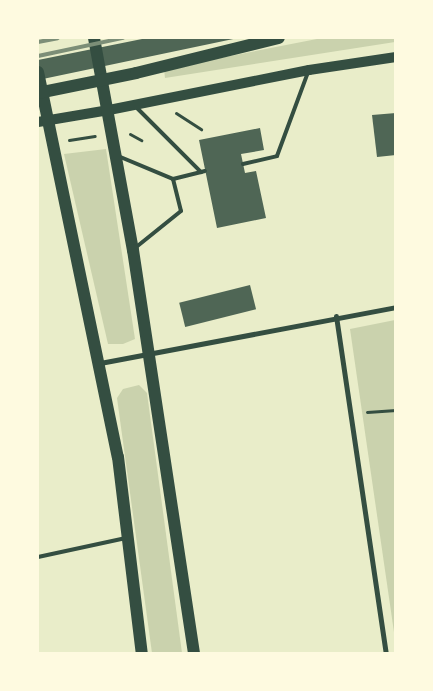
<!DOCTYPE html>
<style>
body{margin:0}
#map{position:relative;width:433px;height:691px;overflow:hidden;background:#e9edc9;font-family:Inter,sans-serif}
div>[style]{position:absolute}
.green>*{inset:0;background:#cad2ad}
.building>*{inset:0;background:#4f6655;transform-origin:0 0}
.path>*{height:3px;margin:-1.5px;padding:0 1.5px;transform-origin:1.5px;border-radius:1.5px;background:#344e41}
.service>*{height:4px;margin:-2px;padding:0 2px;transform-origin:2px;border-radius:2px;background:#344e41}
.minor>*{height:5px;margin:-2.5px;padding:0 2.5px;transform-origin:2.5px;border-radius:2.5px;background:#344e41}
.secondary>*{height:10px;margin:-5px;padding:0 5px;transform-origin:5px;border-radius:5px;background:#344e41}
.primary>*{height:12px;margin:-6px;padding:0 6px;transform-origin:6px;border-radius:6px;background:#344e41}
.rail>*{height:4px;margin:-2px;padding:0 2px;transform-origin:2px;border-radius:2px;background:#7c8e77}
span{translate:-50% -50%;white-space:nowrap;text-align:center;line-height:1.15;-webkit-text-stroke:4.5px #fefae0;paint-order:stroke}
.frame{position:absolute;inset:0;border:39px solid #fefae0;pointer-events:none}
</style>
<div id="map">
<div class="green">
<i style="clip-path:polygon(322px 38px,395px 38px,395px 42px,165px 78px,164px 69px)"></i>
<i style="clip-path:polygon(106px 149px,135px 339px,123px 344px,108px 344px,64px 154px)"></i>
<i style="clip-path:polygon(395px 320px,395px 639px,350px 329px)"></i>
<i style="clip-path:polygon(139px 385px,147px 393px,182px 653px,152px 653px,117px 398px,123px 389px)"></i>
</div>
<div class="building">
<i style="clip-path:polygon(147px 38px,238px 38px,38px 80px,38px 60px)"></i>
<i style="clip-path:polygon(396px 113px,396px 155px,377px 157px,372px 115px)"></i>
<i style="clip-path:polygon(260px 128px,264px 150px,241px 154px,245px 173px,256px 171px,266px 218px,217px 228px,199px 140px)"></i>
<i style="left:250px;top:285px;width:25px;height:73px;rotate:76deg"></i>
</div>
<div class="path">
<i style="left:176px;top:113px;width:30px;rotate:33deg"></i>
<i style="left:130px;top:134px;width:13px;rotate:29deg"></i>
<i style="left:69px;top:140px;width:26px;rotate:-9deg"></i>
<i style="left:367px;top:412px;width:29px;rotate:-4deg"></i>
</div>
<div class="service">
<i style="left:136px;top:107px;width:92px;rotate:45deg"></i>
<i style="left:201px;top:172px;width:4px;rotate:-14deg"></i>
<i style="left:118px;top:156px;width:60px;rotate:22.7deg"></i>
<i style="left:173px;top:179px;width:33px;rotate:76deg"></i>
<i style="left:181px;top:211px;width:59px;rotate:141.2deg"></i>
<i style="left:243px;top:164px;width:35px;rotate:-13deg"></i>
<i style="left:277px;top:156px;width:90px;rotate:-69.7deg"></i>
<i style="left:173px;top:179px;width:29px;rotate:-14deg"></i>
<i style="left:38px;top:557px;width:90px;rotate:-12.2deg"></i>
</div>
<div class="minor">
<i style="left:336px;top:316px;width:342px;rotate:81.6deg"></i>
<i style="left:100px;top:363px;width:301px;rotate:-10.7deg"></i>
</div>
<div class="secondary">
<i style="left:38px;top:122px;width:72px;rotate:-9.6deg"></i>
<i style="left:109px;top:110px;width:204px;rotate:-11.3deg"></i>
<i style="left:309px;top:70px;width:88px;rotate:-8.5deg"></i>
</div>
<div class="primary">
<i style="left:94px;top:38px;width:216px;rotate:79.6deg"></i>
<i style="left:133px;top:250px;width:409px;rotate:81.4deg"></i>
<i style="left:38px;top:72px;width:393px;rotate:78.3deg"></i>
<i style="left:118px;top:457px;width:198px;rotate:83.1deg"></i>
<i style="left:38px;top:93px;width:100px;rotate:-11.5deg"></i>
<i style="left:136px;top:73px;width:147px;rotate:-13.8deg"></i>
</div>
<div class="rail">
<i style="left:38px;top:42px;width:20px;rotate:-11deg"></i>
<i style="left:38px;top:56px;width:87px;rotate:-12deg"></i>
</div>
<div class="frame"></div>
</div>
